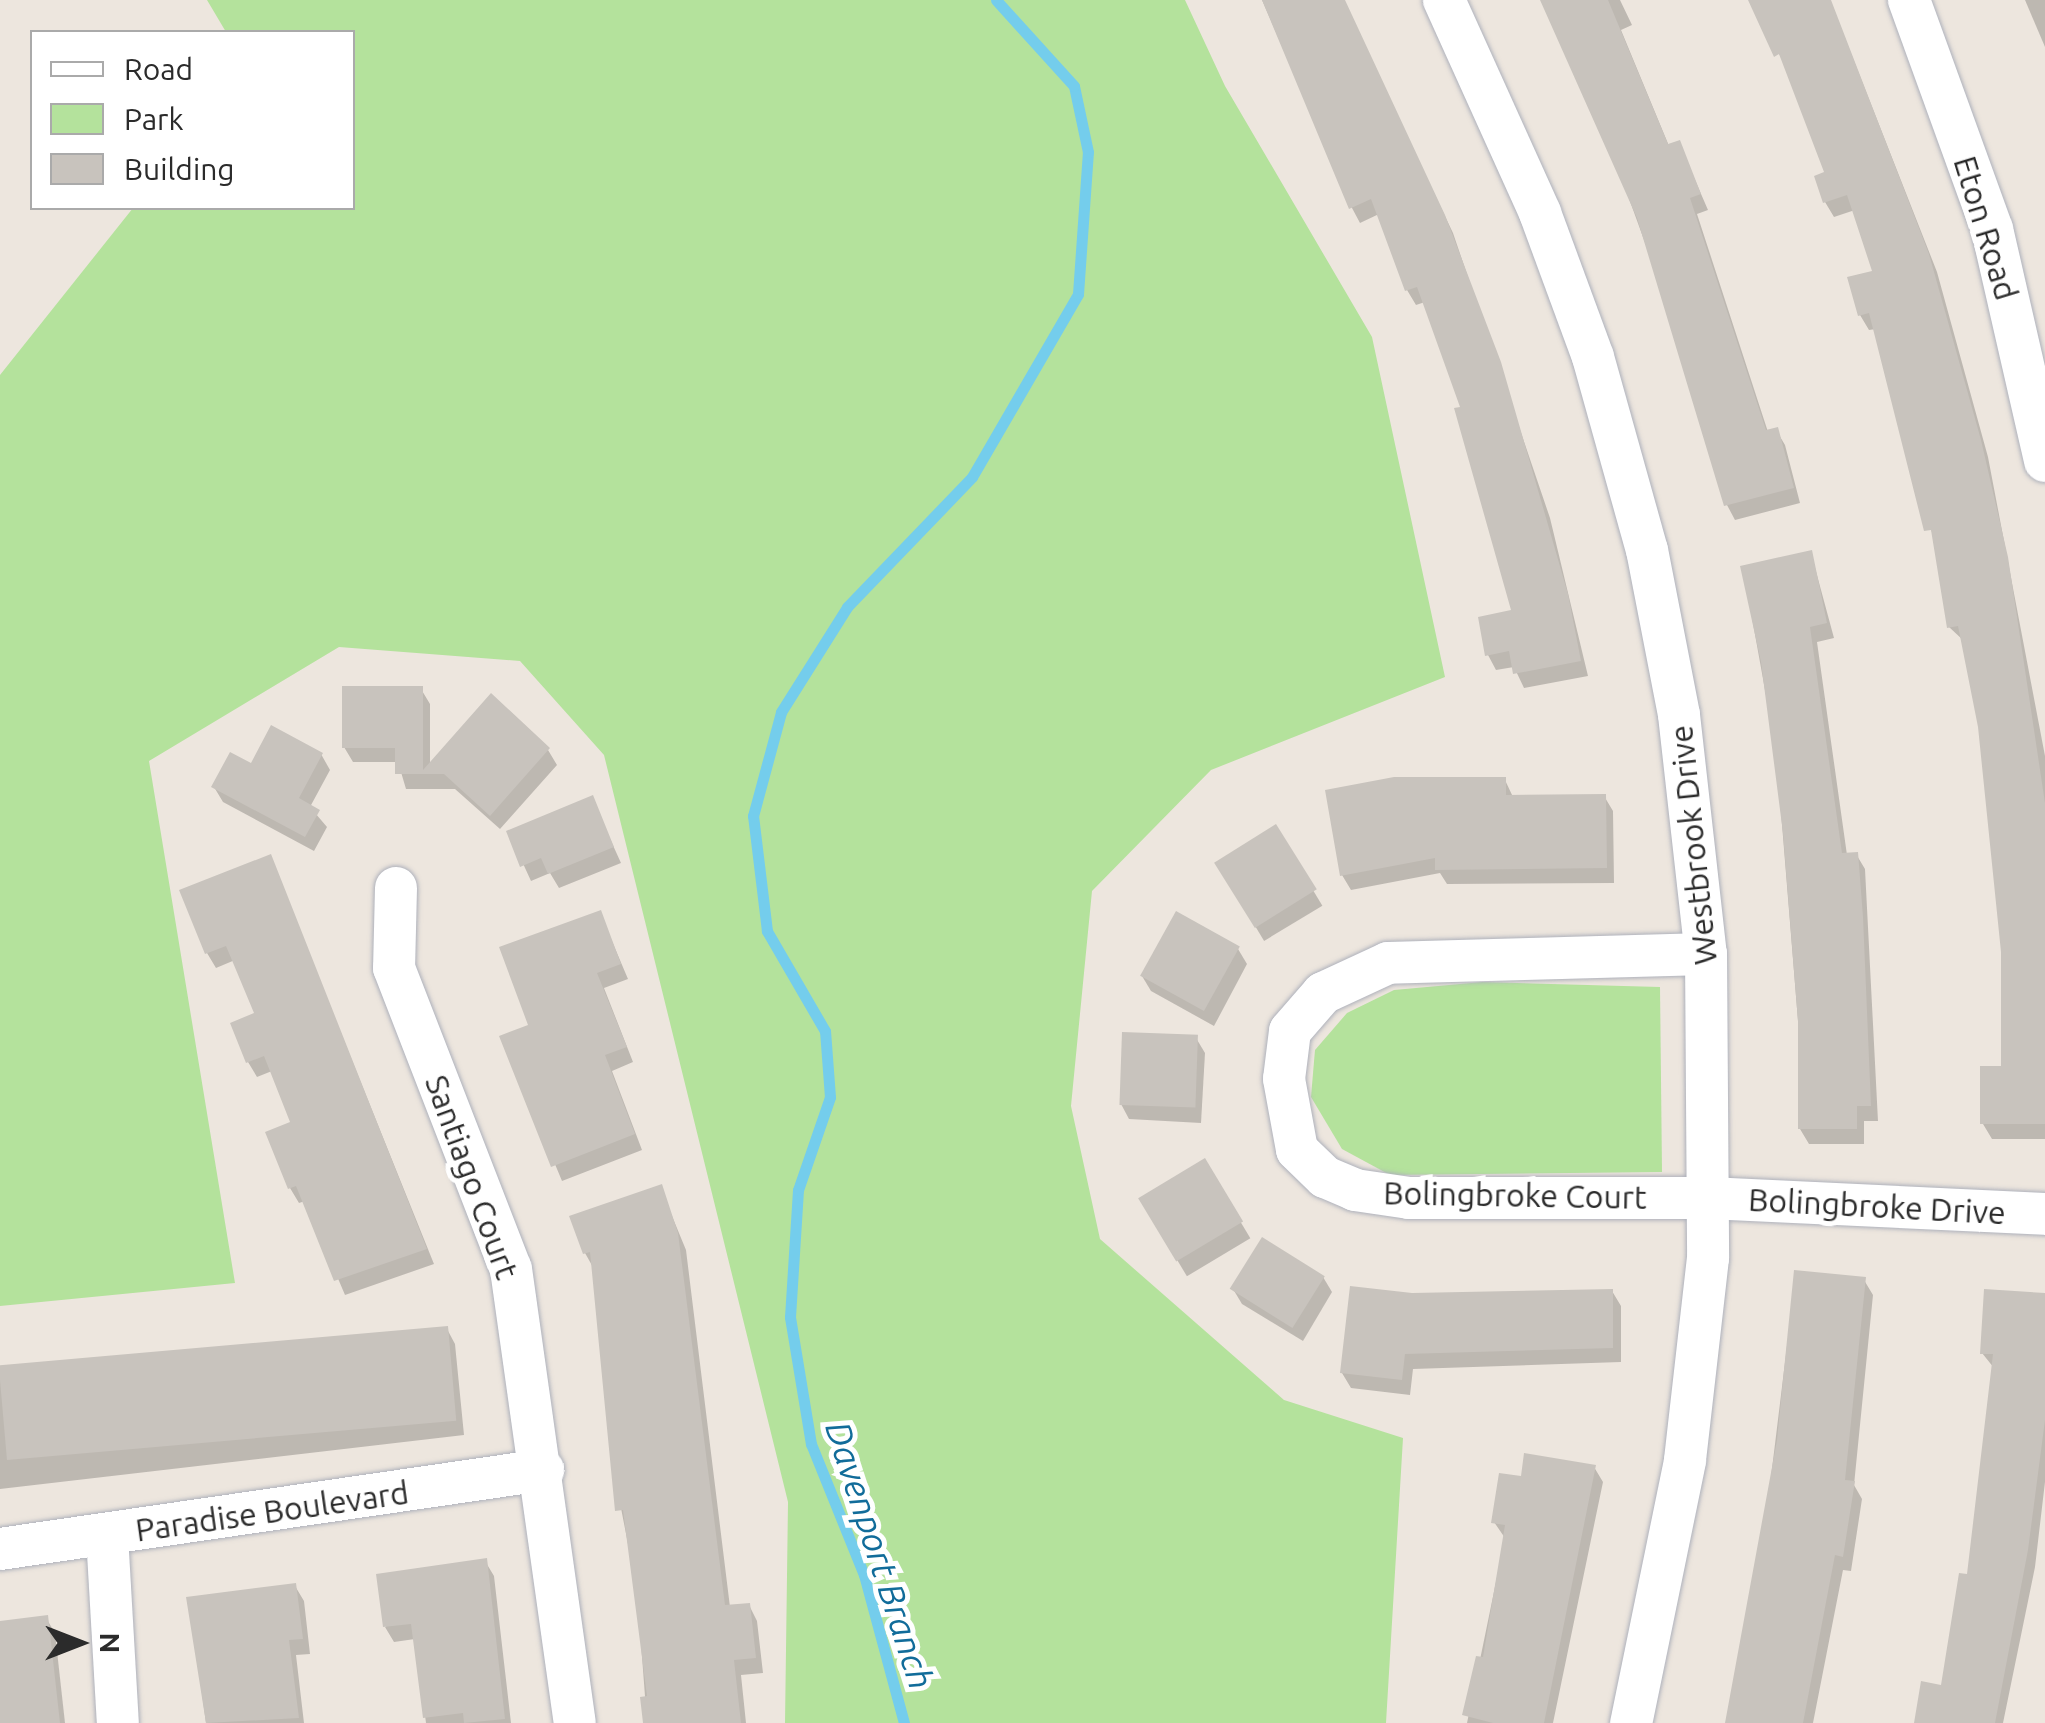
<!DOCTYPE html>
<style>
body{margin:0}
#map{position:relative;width:2045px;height:1723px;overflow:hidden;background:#ede6de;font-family:Ubuntu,sans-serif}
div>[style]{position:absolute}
.green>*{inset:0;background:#b4e29c}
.shadow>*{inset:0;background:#0003;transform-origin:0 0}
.stream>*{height:11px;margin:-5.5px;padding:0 5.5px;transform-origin:5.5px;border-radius:5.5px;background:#74cdec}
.building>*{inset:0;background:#c8c3bd;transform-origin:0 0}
.roads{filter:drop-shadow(0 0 2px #aeb1bb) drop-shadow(0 0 2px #aeb1bb)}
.minor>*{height:42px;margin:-21px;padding:0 21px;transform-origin:21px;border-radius:21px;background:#fff}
span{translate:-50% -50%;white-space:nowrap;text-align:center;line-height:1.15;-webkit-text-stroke:10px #fff;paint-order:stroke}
.street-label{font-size:32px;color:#2b2b2b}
.water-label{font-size:35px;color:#116c9a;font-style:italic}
.legend{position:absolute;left:30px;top:30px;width:325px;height:180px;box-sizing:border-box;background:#fff;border:2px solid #aaa;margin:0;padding:12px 18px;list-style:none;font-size:30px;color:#2b2b2b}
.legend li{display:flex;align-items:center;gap:20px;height:50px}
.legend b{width:50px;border:2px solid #aaa}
.north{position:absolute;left:30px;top:1593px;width:100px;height:100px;-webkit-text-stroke:8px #fff;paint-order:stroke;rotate:90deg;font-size:28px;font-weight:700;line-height:40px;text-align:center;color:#2b2b2b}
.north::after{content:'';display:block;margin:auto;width:35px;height:45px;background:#2b2b2b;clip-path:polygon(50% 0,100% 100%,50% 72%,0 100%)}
</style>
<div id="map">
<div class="green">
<i style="clip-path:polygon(207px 0,1185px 0,1225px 86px,1372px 337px,1445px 677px,1211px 770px,1092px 891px,1071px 1106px,1100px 1239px,1284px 1400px,1403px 1438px,1386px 1723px,785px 1723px,788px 1502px,604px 755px,520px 661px,339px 647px,149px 761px,235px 1283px,0 1306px,0 375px,133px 208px,352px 208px,352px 32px,226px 32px)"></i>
<i style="clip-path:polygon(1482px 982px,1660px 987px,1662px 1172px,1390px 1175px,1342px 1149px,1311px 1097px,1315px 1050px,1347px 1013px,1394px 990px)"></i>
</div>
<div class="shadow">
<i style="clip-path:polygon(1262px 0,1342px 0,1453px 233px,1550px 518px,1588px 676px,1524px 688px,1514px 667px,1496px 670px,1488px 655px,1514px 612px,1463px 408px,1425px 302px,1416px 305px,1407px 290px,1379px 214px,1360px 223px,1352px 208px)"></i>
<i style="clip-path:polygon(1542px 0,1620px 0,1632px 25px,1621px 30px,1669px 146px,1679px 143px,1708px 210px,1697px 214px,1768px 432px,1776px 430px,1785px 445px,1800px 503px,1735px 520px,1727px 505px,1684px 350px,1607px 138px)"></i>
<i style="clip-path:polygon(1751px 0,1830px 0,1937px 272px,1988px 457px,2045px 756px,2045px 1139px,1992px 1139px,1983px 1124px,2004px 1069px,2003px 952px,1980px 726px,1964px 641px,1949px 627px,1936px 547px,1876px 329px,1869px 330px,1860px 315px,1875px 272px,1855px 210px,1834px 217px,1825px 202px,1827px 174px,1787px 69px)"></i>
<i style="clip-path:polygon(2025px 0,2045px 0,2045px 47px)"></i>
<i style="clip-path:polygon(1811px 553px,1834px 638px,1817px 642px,1847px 855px,1856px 854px,1865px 869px,1878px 1121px,1864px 1121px,1864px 1144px,1809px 1144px,1800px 1129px,1798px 1021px,1776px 751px,1743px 568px)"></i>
<i style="clip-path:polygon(421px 689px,430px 704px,430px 765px,548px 750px,557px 765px,500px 829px,455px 789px,406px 789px,398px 762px,353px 762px,344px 747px)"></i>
<i style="clip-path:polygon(321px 754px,330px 770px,310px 807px,327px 827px,314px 851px,223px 802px,214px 787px,252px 766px)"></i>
<i style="clip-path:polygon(1505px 780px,1513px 797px,1604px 796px,1613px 811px,1614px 883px,1447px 884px,1440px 873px,1351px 890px,1342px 875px)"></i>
<i style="clip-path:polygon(592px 799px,621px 863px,559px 888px,550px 873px,531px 881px,509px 833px)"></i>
<i style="left:1275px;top:827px;width:92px;height:68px;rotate:59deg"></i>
<i style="clip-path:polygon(270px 857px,434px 1264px,345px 1295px,305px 1201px,299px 1203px,290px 1188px,293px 1124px,272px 1071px,257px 1077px,248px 1062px,257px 1015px,235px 960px,216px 968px,207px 953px)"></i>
<i style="clip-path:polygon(600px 913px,628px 979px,604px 988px,633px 1062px,612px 1071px,642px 1150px,562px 1181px,502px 1037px,531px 1026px)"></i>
<i style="clip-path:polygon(1238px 949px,1247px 964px,1214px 1026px,1151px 991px,1142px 976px)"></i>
<i style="clip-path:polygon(1196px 1038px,1205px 1053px,1201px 1123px,1129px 1119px,1121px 1104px)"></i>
<i style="left:1204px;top:1161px;width:90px;height:74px;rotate:59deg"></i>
<i style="clip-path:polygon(660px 1187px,686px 1250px,730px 1607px,749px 1605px,757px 1621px,763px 1673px,741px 1675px,746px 1723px,647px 1723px,637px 1590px,611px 1457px,594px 1269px,585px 1253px)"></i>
<i style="clip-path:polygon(1796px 1272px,1864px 1280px,1873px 1295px,1854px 1485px,1862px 1499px,1851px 1571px,1843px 1570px,1813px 1723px,1726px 1723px,1760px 1567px)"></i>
<i style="clip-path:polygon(1323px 1277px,1332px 1292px,1303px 1341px,1242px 1304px,1233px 1289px)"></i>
<i style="clip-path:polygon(1612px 1291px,1621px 1306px,1621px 1362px,1413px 1369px,1410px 1395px,1351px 1388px,1342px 1373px,1412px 1295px)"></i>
<i style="clip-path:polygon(2045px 1296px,2045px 1482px,2035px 1567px,2003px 1723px,1916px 1723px,1943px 1688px,1969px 1577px,1994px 1368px,1982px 1353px)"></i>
<i style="clip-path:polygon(447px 1329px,455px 1344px,464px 1435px,0 1489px,0 1369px,17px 1368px,26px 1382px)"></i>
<i style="clip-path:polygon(1594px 1467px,1603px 1482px,1553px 1723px,1467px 1723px,1505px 1538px,1494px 1522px,1523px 1479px)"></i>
<i style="clip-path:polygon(485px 1561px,494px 1576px,511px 1723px,426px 1723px,415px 1639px,394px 1642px,385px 1627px)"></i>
<i style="clip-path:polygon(295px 1586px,304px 1601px,310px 1654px,296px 1655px,304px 1723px,206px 1723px,189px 1599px)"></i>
<i style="clip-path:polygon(46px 1618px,55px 1633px,65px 1723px,0 1723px,0 1623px)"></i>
</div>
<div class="stream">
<i style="left:904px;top:1723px;width:153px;rotate:-105.1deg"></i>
<i style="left:864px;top:1575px;width:141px;rotate:-112deg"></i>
<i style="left:811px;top:1444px;width:129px;rotate:-99.4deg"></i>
<i style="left:790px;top:1317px;width:127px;rotate:-86.4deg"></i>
<i style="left:798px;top:1190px;width:98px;rotate:-71deg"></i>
<i style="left:830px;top:1097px;width:66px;rotate:-94.3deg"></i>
<i style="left:825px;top:1031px;width:116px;rotate:-120.1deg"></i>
<i style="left:767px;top:931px;width:116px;rotate:-96.9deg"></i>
<i style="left:753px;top:816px;width:108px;rotate:-74.9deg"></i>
<i style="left:781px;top:712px;width:124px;rotate:-57.8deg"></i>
<i style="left:847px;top:607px;width:180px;rotate:-46.1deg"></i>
<i style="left:972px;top:477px;width:211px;rotate:-59.9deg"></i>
<i style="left:1078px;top:294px;width:142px;rotate:-86deg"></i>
<i style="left:1088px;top:152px;width:67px;rotate:-102deg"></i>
<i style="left:1074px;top:86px;width:116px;rotate:-132.2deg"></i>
</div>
<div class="building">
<i style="clip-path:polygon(1262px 0,1345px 0,1445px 215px,1501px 362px,1568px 594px,1581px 661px,1513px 674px,1509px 651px,1485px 656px,1478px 617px,1511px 610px,1454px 408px,1460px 407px,1417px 287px,1405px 291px,1371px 199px,1349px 209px)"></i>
<i style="clip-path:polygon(1540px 0,1608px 0,1668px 144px,1680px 140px,1701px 194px,1690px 198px,1766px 430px,1778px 427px,1794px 488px,1724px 506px,1637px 218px)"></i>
<i style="clip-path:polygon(1748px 0,1831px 0,1929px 254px,1981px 440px,2008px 557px,2045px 803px,2045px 1124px,1980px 1124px,1980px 1066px,2001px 1066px,2001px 952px,1978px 727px,1958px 626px,1947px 628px,1931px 530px,1924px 531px,1869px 313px,1858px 316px,1847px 277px,1872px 271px,1847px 195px,1823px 203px,1814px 176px,1824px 172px,1779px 54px,1774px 57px)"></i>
<i style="clip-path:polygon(1812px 550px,1827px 623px,1810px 627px,1842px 853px,1858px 852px,1863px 917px,1871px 1106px,1857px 1106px,1857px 1129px,1798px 1129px,1798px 1021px,1783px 833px,1761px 662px,1740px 566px)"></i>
<i style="clip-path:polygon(342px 686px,423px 686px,423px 770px,491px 693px,550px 748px,490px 816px,444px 774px,395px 774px,395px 748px,342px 748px)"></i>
<i style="clip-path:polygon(271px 725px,323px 753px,299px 798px,320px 810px,305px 837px,211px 787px,230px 752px,251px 763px)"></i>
<i style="clip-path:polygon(1394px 777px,1506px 777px,1506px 795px,1606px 794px,1607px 868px,1435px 870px,1435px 858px,1340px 876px,1325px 790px)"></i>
<i style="clip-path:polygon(593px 795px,614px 847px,548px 874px,541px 858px,520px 867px,506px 831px)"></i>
<i style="left:1276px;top:824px;width:77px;height:73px;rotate:58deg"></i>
<i style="clip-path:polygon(271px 854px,427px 1249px,334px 1281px,296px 1186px,288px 1189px,265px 1132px,290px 1122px,264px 1056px,246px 1063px,230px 1023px,254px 1013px,226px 946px,205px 954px,179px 890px)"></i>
<i style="clip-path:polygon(601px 910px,621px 964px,597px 973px,627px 1047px,605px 1055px,635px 1134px,551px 1167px,499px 1036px,528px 1025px,499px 947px)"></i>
<i style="left:1176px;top:911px;width:73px;height:74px;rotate:29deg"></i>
<i style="left:1122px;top:1032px;width:76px;height:73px;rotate:2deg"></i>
<i style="left:1205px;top:1158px;width:74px;height:78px;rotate:59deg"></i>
<i style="clip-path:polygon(662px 1184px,678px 1233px,725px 1605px,750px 1603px,756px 1658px,734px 1660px,741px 1723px,643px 1723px,640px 1697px,647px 1696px,623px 1510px,615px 1511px,590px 1252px,583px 1254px,569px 1216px)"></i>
<i style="left:1262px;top:1237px;width:74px;height:61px;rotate:32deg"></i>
<i style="clip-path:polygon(1794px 1270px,1866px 1277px,1845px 1480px,1855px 1481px,1843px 1557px,1835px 1555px,1803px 1723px,1725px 1723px,1777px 1440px)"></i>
<i style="clip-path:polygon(1350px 1286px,1412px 1293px,1613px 1289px,1613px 1348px,1405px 1354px,1402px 1380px,1340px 1373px)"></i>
<i style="clip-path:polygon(1984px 1289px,2045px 1293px,2045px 1420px,2028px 1550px,1995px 1723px,1914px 1723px,1921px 1681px,1941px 1685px,1959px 1573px,1967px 1574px,1993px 1354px,1980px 1354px)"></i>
<i style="left:448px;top:1326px;width:95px;height:451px;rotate:85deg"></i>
<i style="clip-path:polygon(1524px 1453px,1596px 1465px,1544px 1723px,1493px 1723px,1462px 1715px,1476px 1656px,1483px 1657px,1505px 1525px,1491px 1523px,1499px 1473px,1521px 1476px)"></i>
<i style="clip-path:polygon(487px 1558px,505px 1719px,464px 1723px,463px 1713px,423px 1718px,411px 1624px,383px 1627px,376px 1574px)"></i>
<i style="clip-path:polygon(296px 1583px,303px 1639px,289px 1640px,299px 1718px,206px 1723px,186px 1597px)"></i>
<i style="clip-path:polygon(48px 1615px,60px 1723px,0 1723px,0 1621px)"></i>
</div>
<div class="roads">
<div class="minor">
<i style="left:1444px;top:0;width:234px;rotate:65.7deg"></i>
<i style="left:1540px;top:213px;width:153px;rotate:69.8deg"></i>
<i style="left:1593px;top:357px;width:200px;rotate:74.4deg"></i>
<i style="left:1647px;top:550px;width:168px;rotate:79deg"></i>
<i style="left:1679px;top:715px;width:241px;rotate:83.6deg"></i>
<i style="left:1706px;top:954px;width:304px;rotate:89.6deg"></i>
<i style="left:1708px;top:1258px;width:204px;rotate:96.5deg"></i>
<i style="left:1685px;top:1461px;width:268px;rotate:101.6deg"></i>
<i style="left:1909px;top:0;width:244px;rotate:70.1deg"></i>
<i style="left:1992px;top:229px;width:238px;rotate:77.1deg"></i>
<i style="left:396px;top:888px;width:80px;rotate:91.4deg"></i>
<i style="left:394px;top:968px;width:323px;rotate:68.8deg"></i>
<i style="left:511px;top:1269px;width:458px;rotate:82deg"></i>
<i style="left:1706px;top:954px;width:318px;rotate:178.4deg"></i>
<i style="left:1388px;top:963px;width:72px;rotate:155.2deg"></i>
<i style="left:1323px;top:993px;width:50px;rotate:131deg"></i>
<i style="left:1290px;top:1031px;width:48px;rotate:97.1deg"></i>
<i style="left:1284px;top:1079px;width:72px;rotate:79.6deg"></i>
<i style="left:1297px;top:1150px;width:39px;rotate:44deg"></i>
<i style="left:1325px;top:1177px;width:33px;rotate:23deg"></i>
<i style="left:1355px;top:1190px;width:55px;rotate:8.4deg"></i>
<i style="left:1409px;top:1198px;width:299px"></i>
<i style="left:1708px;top:1198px;width:337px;rotate:2.7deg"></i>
<i style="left:107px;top:1535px;width:188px;rotate:86.7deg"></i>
<i style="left:0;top:1549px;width:549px;rotate:-8.28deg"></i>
</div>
</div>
<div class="street-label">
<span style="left:1986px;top:228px;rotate:73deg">Eton Road</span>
<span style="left:1693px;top:845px;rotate:-96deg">Westbrook Drive</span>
<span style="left:472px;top:1177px;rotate:70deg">Santiago Court</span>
<span style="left:1515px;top:1195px;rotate:1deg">Bolingbroke Court</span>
<span style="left:1877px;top:1206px;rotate:3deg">Bolingbroke Drive</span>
<span style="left:272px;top:1511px;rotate:-8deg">Paradise Boulevard</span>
</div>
<div class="water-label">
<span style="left:880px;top:1555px;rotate:72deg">Davenport Branch</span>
</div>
<ul class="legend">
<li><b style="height:12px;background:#fff"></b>Road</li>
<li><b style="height:28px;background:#b4e29c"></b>Park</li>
<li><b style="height:28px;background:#c8c3bd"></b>Building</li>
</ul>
<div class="north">N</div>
</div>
